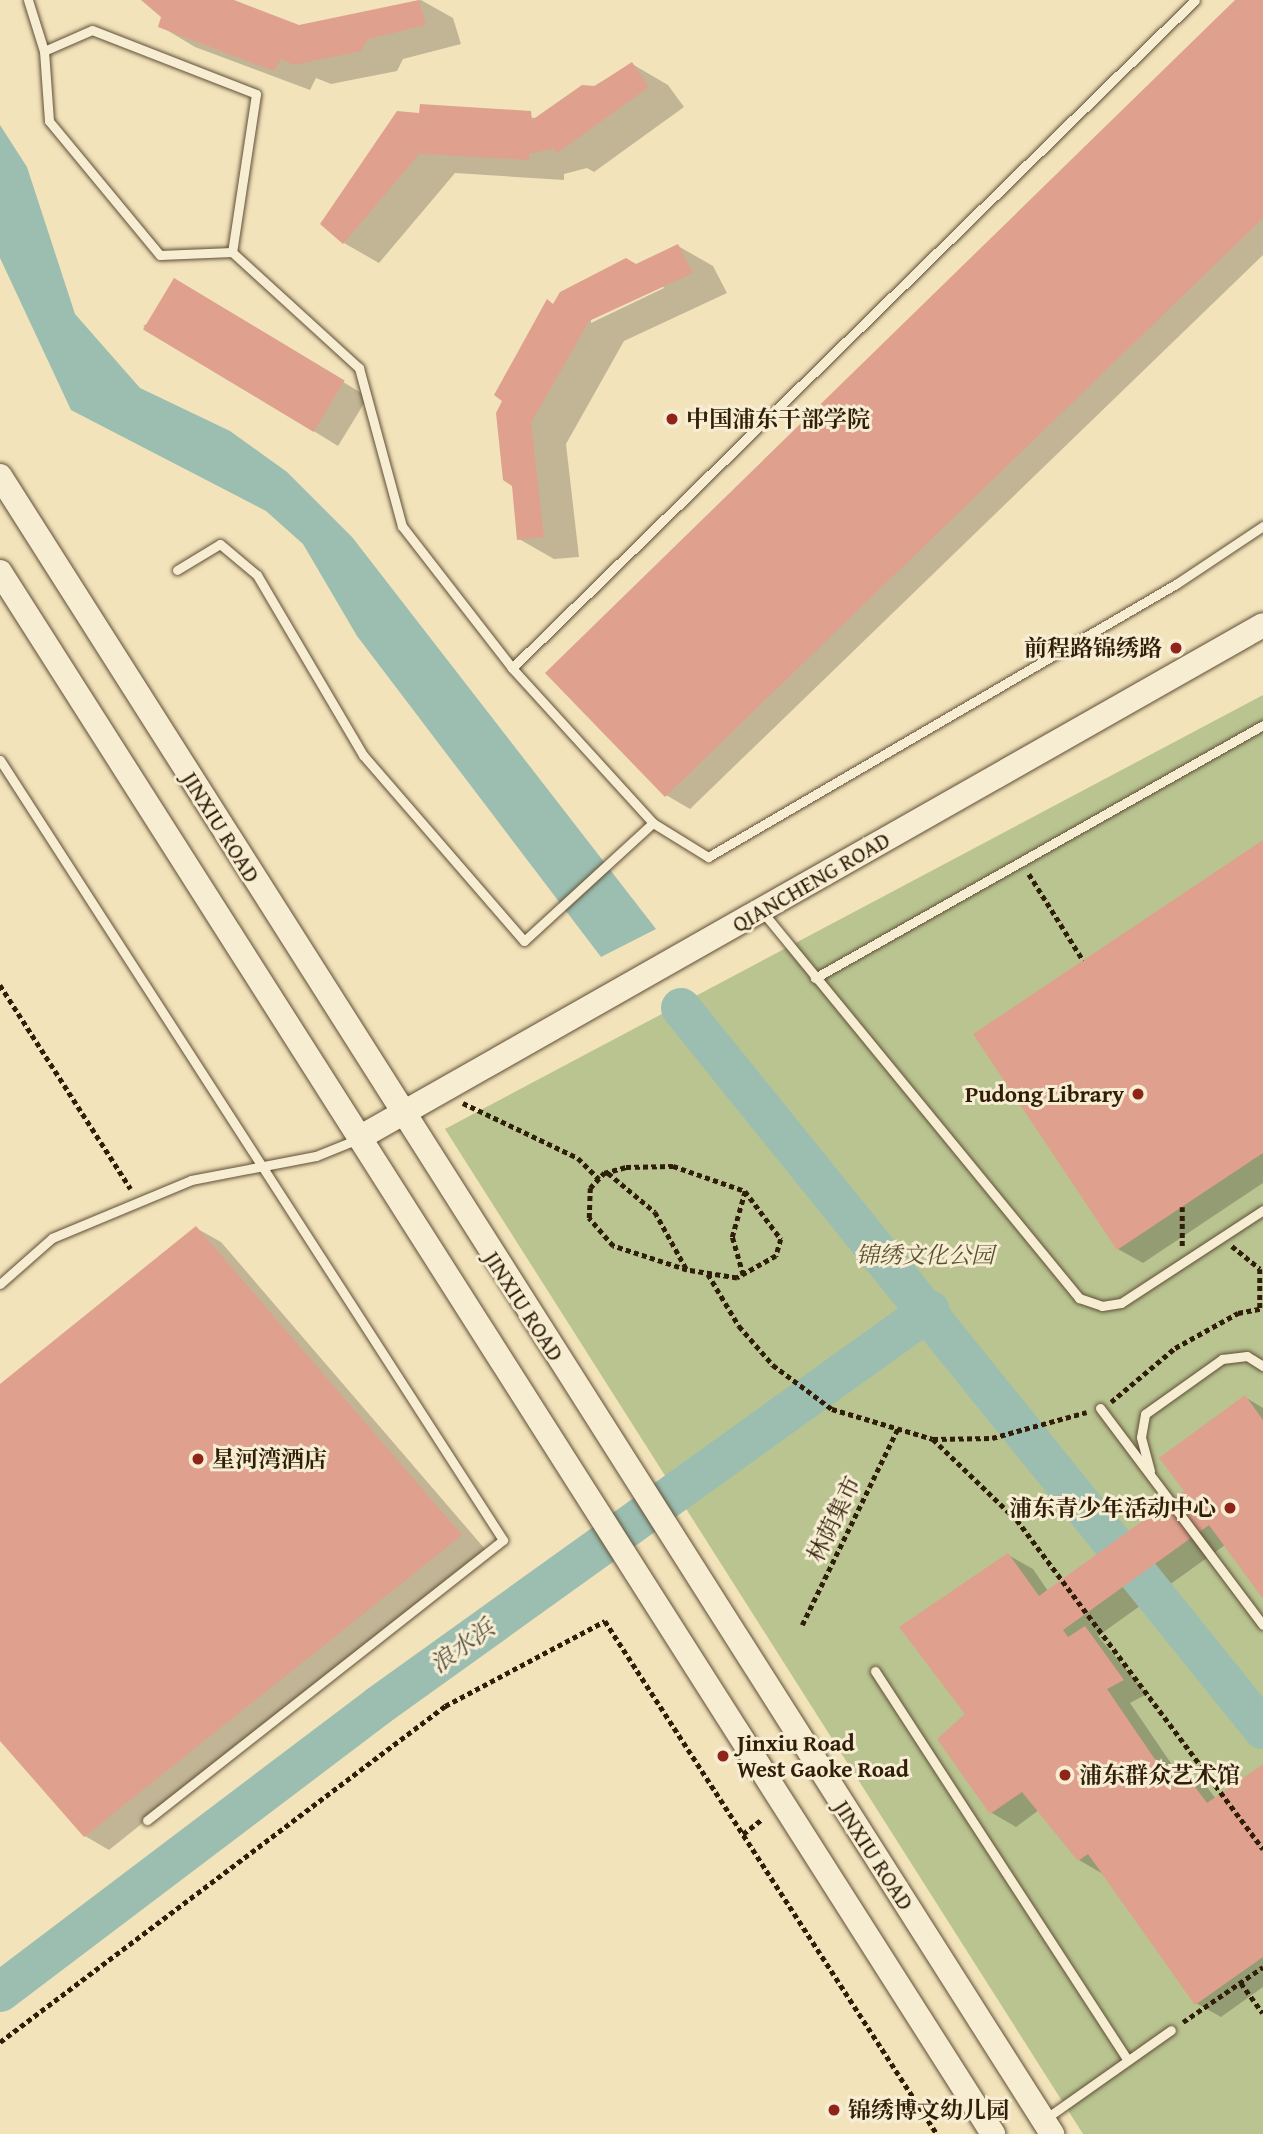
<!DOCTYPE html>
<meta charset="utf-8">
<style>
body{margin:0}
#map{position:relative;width:1263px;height:2134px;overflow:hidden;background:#f2e3bb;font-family:"Gentium Book Plus","Noto Serif SC",serif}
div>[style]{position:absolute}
.green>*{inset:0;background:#b9c491}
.water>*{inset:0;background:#9bbeb1}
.shadow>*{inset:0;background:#0003}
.river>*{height:40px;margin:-20px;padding:0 20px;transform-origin:20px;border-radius:20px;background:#9bbeb1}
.building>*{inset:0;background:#dfa08e;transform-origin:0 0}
.path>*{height:4.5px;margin-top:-2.25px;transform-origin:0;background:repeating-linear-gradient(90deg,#301e09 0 5px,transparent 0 8.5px)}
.roads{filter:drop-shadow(0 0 2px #604f36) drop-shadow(0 0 2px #604f36)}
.lane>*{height:9px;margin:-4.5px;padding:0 4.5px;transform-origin:4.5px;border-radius:4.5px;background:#f7edd3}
.secondary>*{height:24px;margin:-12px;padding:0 12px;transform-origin:12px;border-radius:12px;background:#f7edd3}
.dots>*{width:19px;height:19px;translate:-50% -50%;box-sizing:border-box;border:4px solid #f7edd3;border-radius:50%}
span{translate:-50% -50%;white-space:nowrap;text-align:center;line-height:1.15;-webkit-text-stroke:6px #f7edd3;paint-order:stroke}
.poi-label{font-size:23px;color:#301e09;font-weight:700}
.left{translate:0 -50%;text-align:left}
.right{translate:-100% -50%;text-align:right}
.street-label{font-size:23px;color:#301e09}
.park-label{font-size:23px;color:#595032;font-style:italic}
.water-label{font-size:24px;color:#504e3b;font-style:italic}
</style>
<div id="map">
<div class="green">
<i style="clip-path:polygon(1263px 695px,1263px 2134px,1083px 2134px,445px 1129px)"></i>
</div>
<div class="water">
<i style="clip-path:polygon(0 125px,27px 167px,75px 314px,140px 388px,230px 431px,287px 472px,352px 537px,656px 929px,601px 957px,357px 636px,303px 544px,266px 511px,71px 410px,0 258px)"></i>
</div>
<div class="shadow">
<i style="clip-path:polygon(143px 0,230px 0,298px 27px,421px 0,453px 18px,461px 44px,403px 59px,397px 71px,331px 84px,316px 78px,310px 90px,195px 47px,160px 26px,163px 16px)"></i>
<i style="clip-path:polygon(1238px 0,1263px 0,1263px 255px,690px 809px,666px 795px)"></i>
<i style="clip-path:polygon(632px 64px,668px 85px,684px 107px,594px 172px,587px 168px,564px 174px,564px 180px,455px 173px,379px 263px,344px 243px,398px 113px,539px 118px)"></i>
<i style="clip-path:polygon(evenodd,678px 246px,713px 266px,727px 293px,624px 341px,566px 444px,579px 557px,554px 559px,519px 539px,513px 485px,554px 305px,678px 246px,662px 285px,664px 288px,591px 323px,591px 319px,662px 285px)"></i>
<i style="clip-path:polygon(198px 294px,368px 397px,338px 446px,143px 326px)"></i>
<i style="clip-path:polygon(1263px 842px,1263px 1183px,1143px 1263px,1118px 1249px)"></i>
<i style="clip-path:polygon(196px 1228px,221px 1242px,485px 1549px,109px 1850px,85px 1836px,0 1738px,0 1386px)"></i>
<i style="clip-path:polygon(1245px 1397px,1263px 1408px,1263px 1596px,1225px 1545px,1098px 1636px,1147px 1694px,1130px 1703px,1179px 1775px,1207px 1787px,1216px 1799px,1263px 1766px,1263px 1987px,1221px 2017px,1196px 2003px,1103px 1874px,1079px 1860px,1039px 1810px,1016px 1827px,992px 1813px,968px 1714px,1008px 1555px,1033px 1569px,1048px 1591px,1186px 1491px)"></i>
</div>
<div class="river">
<i style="left:681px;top:1008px;width:927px;rotate:51.09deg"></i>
<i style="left:0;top:1992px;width:474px;rotate:-37.1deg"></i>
<i style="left:378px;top:1706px;width:679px;rotate:-35.66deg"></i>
</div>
<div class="building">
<i style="clip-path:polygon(141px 0,234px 0,299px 25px,419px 0,426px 25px,368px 39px,361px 51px,294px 65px,281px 59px,274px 71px,158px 27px,161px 17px)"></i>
<i style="clip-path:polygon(1235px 0,1263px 0,1263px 218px,665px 797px,545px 673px)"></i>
<i style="clip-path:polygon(632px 62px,649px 87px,557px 153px,554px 148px,529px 154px,529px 160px,419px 154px,343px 244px,320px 224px,397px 111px,419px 113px,420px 104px,531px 111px,532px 120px,582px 85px,595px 86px)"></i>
<i style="clip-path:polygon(678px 244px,693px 273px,589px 321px,531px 423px,544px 537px,517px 540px,512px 486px,503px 480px,496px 413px,502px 401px,494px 395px,547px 299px,553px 304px,560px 292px,626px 258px,636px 264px)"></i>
<i style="left:174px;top:278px;width:199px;height:60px;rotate:31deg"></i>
<i style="clip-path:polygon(1263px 840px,1263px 1153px,1117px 1250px,973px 1034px)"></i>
<i style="clip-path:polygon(196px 1226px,462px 1535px,84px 1837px,0 1741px,0 1384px)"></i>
<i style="clip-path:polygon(1245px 1395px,1263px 1420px,1263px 1599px,1209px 1525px,1063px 1630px,1068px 1637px,1085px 1626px,1124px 1680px,1107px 1689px,1169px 1780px,1183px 1771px,1207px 1803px,1263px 1764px,1263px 1957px,1195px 2005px,1088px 1854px,1078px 1861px,1022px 1792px,990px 1814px,937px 1739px,965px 1714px,899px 1627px,1008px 1553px,1039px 1596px,1184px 1491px,1159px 1458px)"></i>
</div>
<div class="path">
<i style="left:1029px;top:874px;width:102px;rotate:57.9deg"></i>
<i style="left:0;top:985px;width:242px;rotate:57.3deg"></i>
<i style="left:463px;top:1103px;width:127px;rotate:25.6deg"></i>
<i style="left:578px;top:1158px;width:30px;rotate:45deg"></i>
<i style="left:673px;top:1166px;width:76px;rotate:19.1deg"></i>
<i style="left:745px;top:1191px;width:60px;rotate:53.1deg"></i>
<i style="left:781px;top:1239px;width:18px;rotate:106deg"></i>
<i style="left:776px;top:1256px;width:45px;rotate:150.6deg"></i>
<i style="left:737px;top:1278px;width:51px;rotate:-170.9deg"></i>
<i style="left:687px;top:1270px;width:78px;rotate:-162deg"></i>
<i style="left:613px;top:1246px;width:37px;rotate:-131deg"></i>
<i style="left:589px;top:1218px;width:30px;rotate:-88deg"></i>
<i style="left:590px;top:1188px;width:21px;rotate:-47deg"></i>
<i style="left:604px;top:1173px;width:23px;rotate:-15deg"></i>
<i style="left:626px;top:1167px;width:47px;rotate:-1.2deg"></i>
<i style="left:608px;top:1173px;width:61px;rotate:39.7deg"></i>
<i style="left:655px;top:1212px;width:66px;rotate:61.1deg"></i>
<i style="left:1182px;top:1246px;width:39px;rotate:-90deg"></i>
<i style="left:1232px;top:1246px;width:36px;rotate:39deg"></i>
<i style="left:1260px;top:1269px;width:40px;rotate:90deg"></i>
<i style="left:708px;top:1274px;width:61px;rotate:59.2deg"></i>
<i style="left:739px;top:1326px;width:52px;rotate:48.9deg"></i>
<i style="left:773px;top:1365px;width:74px;rotate:36.7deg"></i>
<i style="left:832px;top:1409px;width:105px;rotate:16.5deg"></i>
<i style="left:933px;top:1439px;width:59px;rotate:-1deg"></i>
<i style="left:992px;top:1438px;width:98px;rotate:-15.3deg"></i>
<i style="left:743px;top:1275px;width:40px;rotate:-106deg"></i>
<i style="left:732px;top:1237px;width:48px;rotate:-74.2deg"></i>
<i style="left:1111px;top:1402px;width:84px;rotate:-40.2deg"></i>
<i style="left:1175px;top:1348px;width:72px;rotate:-29.1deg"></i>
<i style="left:1238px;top:1313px;width:25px;rotate:-11deg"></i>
<i style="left:933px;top:1439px;width:117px;rotate:44deg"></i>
<i style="left:1017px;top:1520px;width:411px;rotate:53.2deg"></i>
<i style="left:802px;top:1625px;width:219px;rotate:-64deg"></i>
<i style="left:743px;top:1834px;width:23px;rotate:-38deg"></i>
<i style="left:1241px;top:1983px;width:37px;rotate:54deg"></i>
<i style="left:1183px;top:2022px;width:97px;rotate:-34.5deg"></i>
<i style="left:0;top:2042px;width:558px;rotate:-37.05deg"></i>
<i style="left:445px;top:1706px;width:181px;rotate:-28deg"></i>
<i style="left:605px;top:1621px;width:611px;rotate:57.09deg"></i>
</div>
<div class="roads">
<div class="lane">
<i style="left:28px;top:0;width:53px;rotate:72.6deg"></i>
<i style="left:44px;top:51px;width:70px;rotate:85.9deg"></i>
<i style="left:49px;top:121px;width:174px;rotate:50.4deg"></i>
<i style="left:160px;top:255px;width:72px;rotate:-2.4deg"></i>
<i style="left:44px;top:51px;width:52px;rotate:-23.6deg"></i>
<i style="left:92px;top:30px;width:176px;rotate:21.3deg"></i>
<i style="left:256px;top:94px;width:160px;rotate:98.6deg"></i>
<i style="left:232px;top:252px;width:172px;rotate:42.4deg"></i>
<i style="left:359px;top:368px;width:164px;rotate:74.8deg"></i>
<i style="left:402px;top:526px;width:180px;rotate:52.2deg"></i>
<i style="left:512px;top:668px;width:955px;rotate:-44.36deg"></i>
<i style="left:177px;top:570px;width:50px;rotate:-31.2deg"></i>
<i style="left:220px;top:544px;width:48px;rotate:40deg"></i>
<i style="left:257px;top:575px;width:209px;rotate:59.5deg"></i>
<i style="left:363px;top:755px;width:246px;rotate:49.1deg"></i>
<i style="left:524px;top:941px;width:175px;rotate:-42.5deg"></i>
<i style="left:512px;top:668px;width:210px;rotate:47.7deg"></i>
<i style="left:653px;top:823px;width:65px;rotate:31.7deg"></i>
<i style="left:708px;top:857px;width:542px;rotate:-30.26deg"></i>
<i style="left:1176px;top:584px;width:105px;rotate:-33.7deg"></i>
<i style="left:0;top:760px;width:928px;rotate:57.18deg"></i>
<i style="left:503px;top:1540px;width:453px;rotate:141.8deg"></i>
<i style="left:761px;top:910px;width:502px;rotate:50.66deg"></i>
<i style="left:1079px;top:1298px;width:24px;rotate:19deg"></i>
<i style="left:1102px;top:1306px;width:19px;rotate:-9deg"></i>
<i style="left:1121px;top:1303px;width:170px;rotate:-33.2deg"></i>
<i style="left:815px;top:978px;width:515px;rotate:-29.45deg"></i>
<i style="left:0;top:1284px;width:69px;rotate:-41.5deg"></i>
<i style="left:52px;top:1238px;width:151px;rotate:-22.6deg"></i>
<i style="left:191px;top:1180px;width:127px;rotate:-10.9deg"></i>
<i style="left:316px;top:1156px;width:45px;rotate:-22deg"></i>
<i style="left:1100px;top:1408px;width:271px;rotate:53.1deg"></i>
<i style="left:1150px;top:1471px;width:35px;rotate:-105deg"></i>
<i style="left:1141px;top:1437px;width:23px;rotate:-80deg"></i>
<i style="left:1145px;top:1414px;width:95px;rotate:-35.5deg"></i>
<i style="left:1222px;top:1359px;width:25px;rotate:-7deg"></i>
<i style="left:1247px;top:1356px;width:19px;rotate:32deg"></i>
<i style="left:875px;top:1671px;width:464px;rotate:57deg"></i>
<i style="left:1045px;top:2119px;width:154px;rotate:-35.2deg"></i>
</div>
<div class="secondary">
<i style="left:0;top:476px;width:1964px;rotate:57.6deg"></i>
<i style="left:0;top:572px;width:1851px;rotate:57.55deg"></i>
<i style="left:359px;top:1138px;width:1039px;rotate:-29.57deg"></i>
</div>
</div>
<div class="dots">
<i style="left:672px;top:419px;background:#8f2418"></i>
<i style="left:1176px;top:648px;background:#8f2418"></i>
<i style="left:1138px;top:1094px;background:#8f2418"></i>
<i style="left:198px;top:1459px;background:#8f2418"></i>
<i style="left:1230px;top:1508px;background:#8f2418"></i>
<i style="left:723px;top:1756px;background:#8f2418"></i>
<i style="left:1065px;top:1775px;background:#8f2418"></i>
<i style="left:834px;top:2110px;background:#8f2418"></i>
</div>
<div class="poi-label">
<span class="left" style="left:686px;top:419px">中国浦东干部学院</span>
<span class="right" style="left:1162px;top:648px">前程路锦绣路</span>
<span class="right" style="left:1124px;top:1094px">Pudong Library</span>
<span class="left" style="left:212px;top:1459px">星河湾酒店</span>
<span class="right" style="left:1216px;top:1508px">浦东青少年活动中心</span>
<span class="left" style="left:737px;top:1756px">Jinxiu Road<br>West Gaoke Road</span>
<span class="left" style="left:1079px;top:1775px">浦东群众艺术馆</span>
<span class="left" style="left:848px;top:2110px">锦绣博文幼儿园</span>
</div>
<div class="street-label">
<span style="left:221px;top:827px;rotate:58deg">JINXIU ROAD</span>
<span style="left:811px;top:882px;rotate:-30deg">QIANCHENG ROAD</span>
<span style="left:524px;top:1306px;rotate:57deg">JINXIU ROAD</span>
<span style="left:834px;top:1519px;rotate:-64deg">林荫集市</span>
<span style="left:874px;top:1855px;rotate:57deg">JINXIU ROAD</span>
</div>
<div class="park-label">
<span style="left:925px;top:1255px">锦绣文化公园</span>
</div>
<div class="water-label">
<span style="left:462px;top:1646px;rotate:-36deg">浪水浜</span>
</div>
</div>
